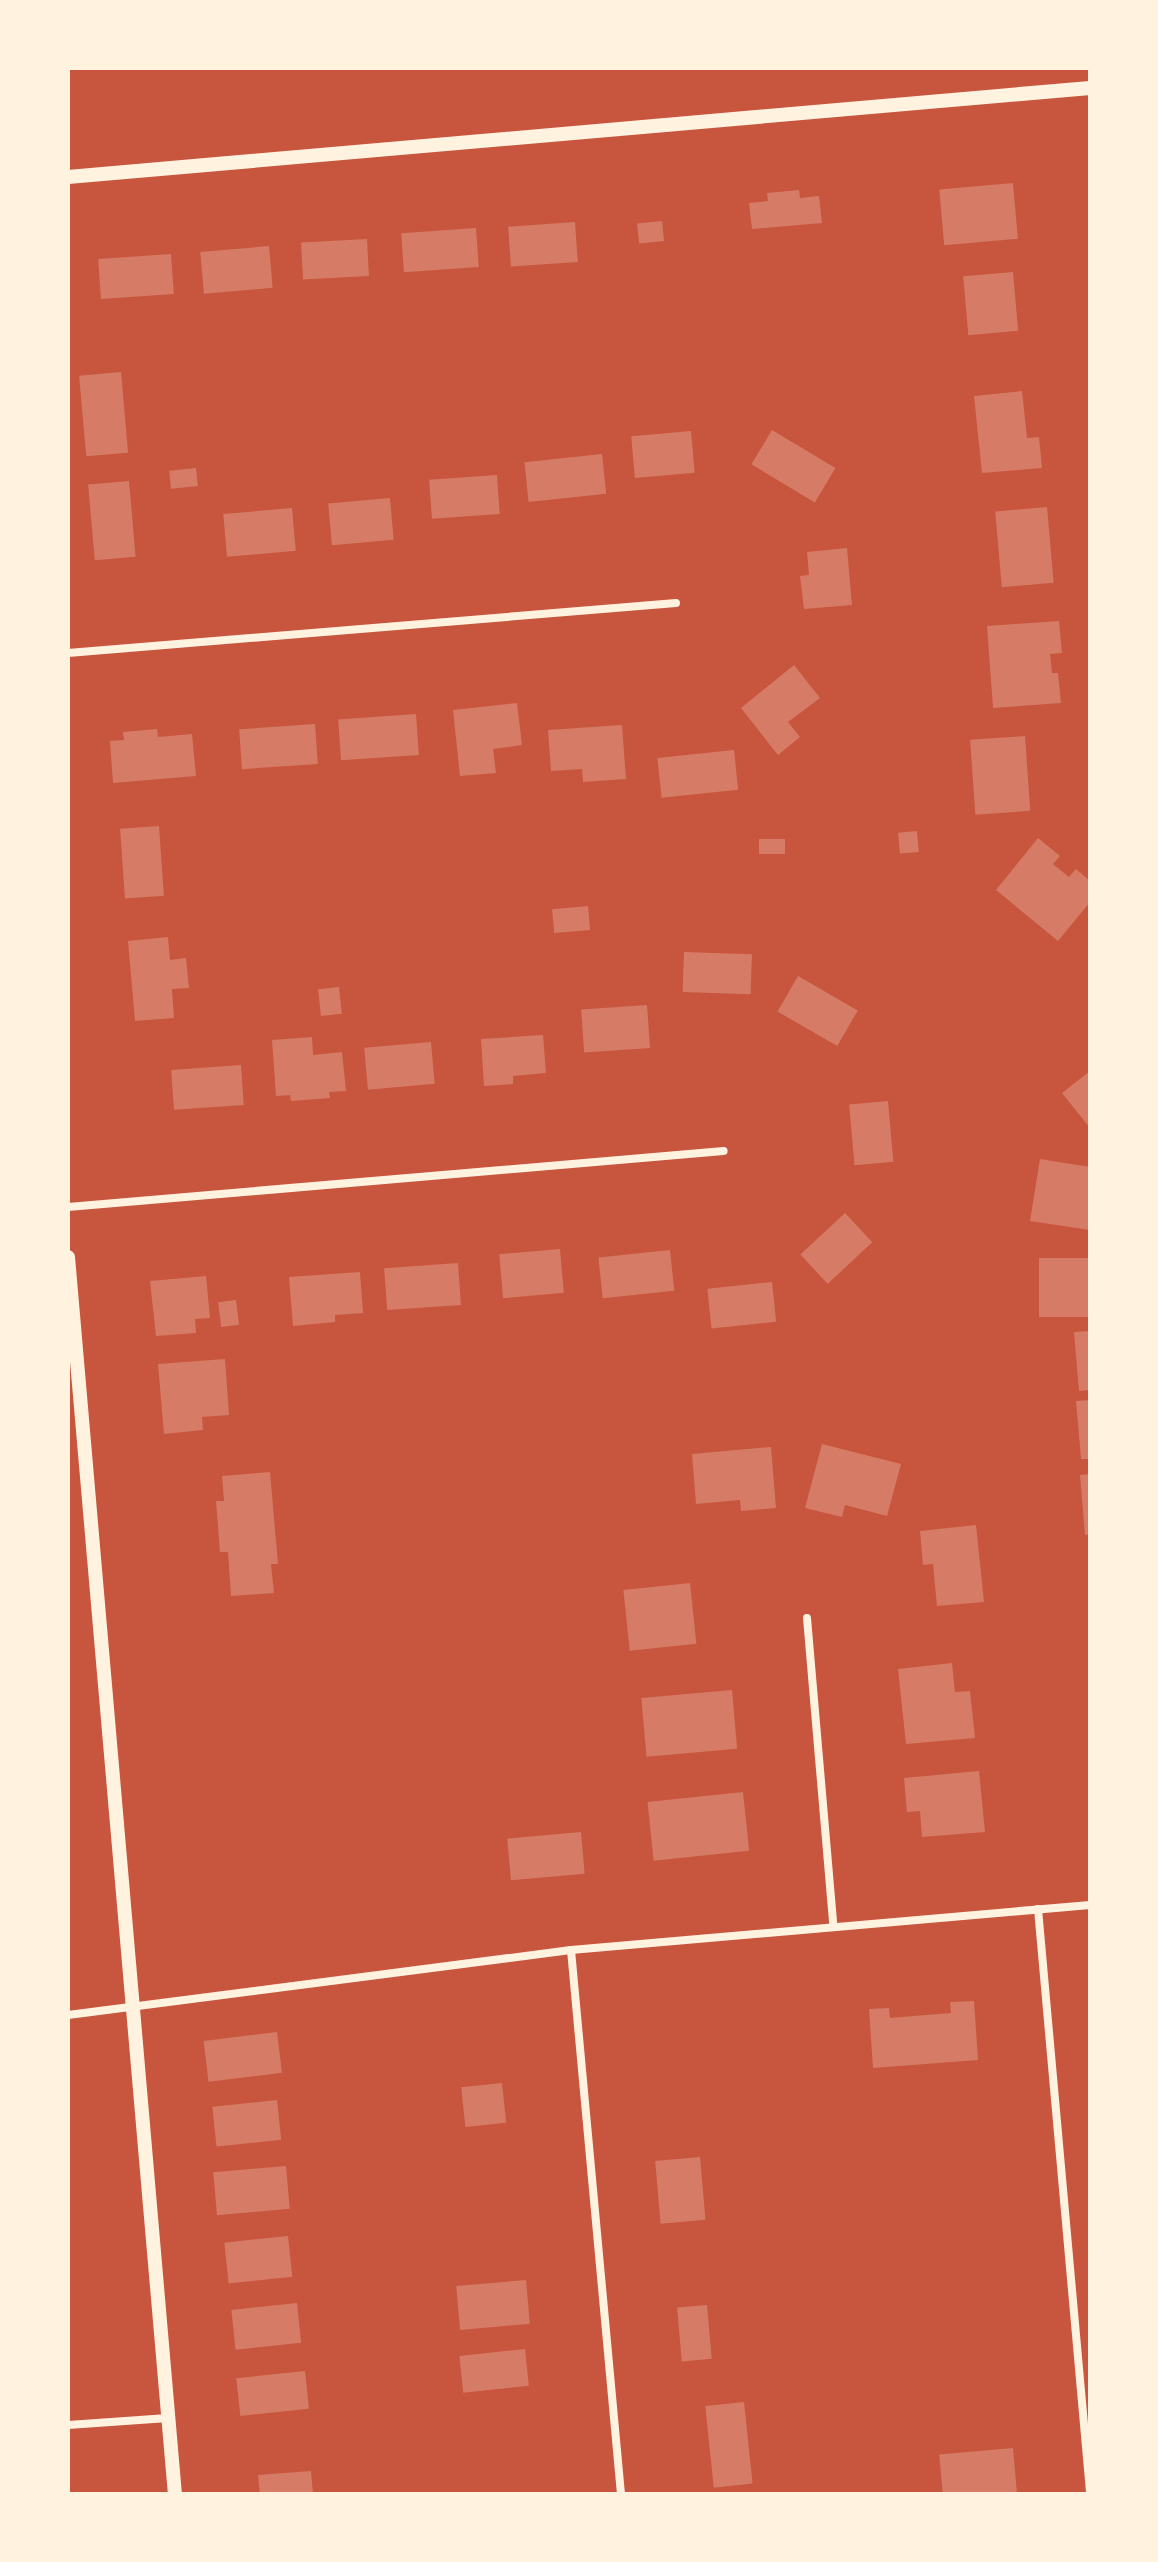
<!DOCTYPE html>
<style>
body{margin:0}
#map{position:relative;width:1158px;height:2562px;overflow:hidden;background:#c8553d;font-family:Inter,sans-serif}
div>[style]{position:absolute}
.building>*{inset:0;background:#d67c66;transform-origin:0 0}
.minor>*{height:8px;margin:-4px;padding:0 4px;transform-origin:4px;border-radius:4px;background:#fff3e0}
.tertiary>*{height:14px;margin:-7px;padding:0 7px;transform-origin:7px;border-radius:7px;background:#fff3e0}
span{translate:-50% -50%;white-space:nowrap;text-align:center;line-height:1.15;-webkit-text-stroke:6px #fff3e0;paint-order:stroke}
.frame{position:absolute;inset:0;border:70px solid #fff3e0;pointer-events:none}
</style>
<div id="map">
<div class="building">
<i style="left:1013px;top:183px;width:56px;height:74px;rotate:85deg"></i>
<i style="clip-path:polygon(799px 190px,800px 198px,819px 196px,822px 223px,752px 229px,749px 203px,768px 201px,767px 193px)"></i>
<i style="left:662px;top:221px;width:20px;height:25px;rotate:84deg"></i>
<i style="left:575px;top:222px;width:40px;height:67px;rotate:86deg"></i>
<i style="left:476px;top:228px;width:39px;height:75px;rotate:86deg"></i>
<i style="left:367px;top:239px;width:37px;height:66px;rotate:87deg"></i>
<i style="left:269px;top:246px;width:42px;height:69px;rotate:85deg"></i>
<i style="left:171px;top:254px;width:40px;height:73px;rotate:86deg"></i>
<i style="left:1013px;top:272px;width:59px;height:50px;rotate:85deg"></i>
<i style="left:121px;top:372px;width:81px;height:42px;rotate:85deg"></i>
<i style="clip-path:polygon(1022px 391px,1027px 438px,1039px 437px,1042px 468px,982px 473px,974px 396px)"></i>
<i style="left:772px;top:430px;width:74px;height:40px;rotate:31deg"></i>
<i style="left:691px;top:431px;width:42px;height:60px;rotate:85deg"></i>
<i style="left:602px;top:454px;width:40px;height:78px;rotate:84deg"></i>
<i style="left:196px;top:468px;width:18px;height:27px;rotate:84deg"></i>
<i style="left:497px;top:475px;width:39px;height:68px;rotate:86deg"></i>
<i style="left:129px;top:481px;width:76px;height:41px;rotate:85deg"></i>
<i style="left:390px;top:498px;width:42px;height:62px;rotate:85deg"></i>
<i style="left:1047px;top:507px;width:76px;height:52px;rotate:85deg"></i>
<i style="left:292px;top:508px;width:43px;height:69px;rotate:85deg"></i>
<i style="clip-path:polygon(847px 548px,852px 605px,804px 609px,800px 576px,809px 575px,807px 552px)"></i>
<i style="clip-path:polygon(1059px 621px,1062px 653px,1050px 654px,1052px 673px,1058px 673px,1061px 703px,993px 708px,987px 626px)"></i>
<i style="clip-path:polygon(794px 665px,820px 698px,788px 722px,800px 737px,778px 755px,741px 708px)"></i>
<i style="clip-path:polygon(517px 703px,522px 745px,493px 749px,496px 773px,460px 776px,453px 710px)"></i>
<i style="left:416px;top:714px;width:41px;height:78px;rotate:86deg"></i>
<i style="left:315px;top:724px;width:40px;height:76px;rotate:86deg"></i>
<i style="clip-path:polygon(622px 725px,626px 779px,583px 782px,582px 769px,551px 771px,548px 730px)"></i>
<i style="clip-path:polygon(157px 729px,158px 737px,192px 734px,196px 776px,113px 783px,110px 741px,124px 740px,123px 732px)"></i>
<i style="left:1025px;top:736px;width:75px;height:55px;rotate:86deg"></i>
<i style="left:734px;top:750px;width:40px;height:77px;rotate:84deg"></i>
<i style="left:159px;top:826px;width:70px;height:39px;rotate:86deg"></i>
<i style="left:917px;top:831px;width:21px;height:19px;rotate:85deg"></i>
<i style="clip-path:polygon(1038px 838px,1060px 856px,1053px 864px,1069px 877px,1076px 869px,1090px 881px,1090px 902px,1058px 941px,996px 890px)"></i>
<i style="left:785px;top:839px;width:15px;height:26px;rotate:90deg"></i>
<i style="left:588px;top:906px;width:24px;height:36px;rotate:85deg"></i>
<i style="clip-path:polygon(168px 937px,170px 960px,186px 958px,189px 988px,172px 989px,174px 1018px,135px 1021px,128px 941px)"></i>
<i style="left:684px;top:952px;width:68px;height:40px;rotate:2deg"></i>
<i style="left:798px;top:976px;width:69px;height:41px;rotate:30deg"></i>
<i style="left:339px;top:987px;width:27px;height:21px;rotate:84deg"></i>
<i style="left:647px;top:1005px;width:43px;height:66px;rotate:86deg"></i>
<i style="clip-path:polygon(543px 1035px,546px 1073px,513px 1076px,513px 1084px,484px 1086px,481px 1039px)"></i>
<i style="clip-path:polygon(312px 1037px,313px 1055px,342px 1052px,346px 1091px,329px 1092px,330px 1098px,291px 1101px,290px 1095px,276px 1096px,272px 1040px)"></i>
<i style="left:431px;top:1042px;width:42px;height:67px;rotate:85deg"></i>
<i style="left:241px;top:1065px;width:40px;height:70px;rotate:86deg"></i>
<i style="clip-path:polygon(1090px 1071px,1090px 1128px,1062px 1093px)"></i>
<i style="left:888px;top:1101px;width:61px;height:39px;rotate:85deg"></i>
<i style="clip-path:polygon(1040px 1159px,1090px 1167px,1090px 1230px,1030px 1221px)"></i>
<i style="left:845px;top:1213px;width:40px;height:61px;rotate:47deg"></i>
<i style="left:560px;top:1249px;width:44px;height:61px;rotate:85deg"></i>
<i style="left:670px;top:1250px;width:41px;height:72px;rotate:84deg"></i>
<i style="left:1090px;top:1258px;width:59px;height:51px;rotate:90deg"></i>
<i style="left:458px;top:1263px;width:42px;height:74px;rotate:86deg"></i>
<i style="clip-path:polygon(360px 1272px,363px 1313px,335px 1315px,335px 1322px,293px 1326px,289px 1277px)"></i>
<i style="clip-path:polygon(206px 1276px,210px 1318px,195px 1319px,196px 1333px,156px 1336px,150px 1281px)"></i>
<i style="left:772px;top:1282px;width:40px;height:65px;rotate:84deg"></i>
<i style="left:236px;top:1300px;width:25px;height:18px;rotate:83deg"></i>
<i style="clip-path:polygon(1090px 1331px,1090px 1390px,1079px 1391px,1074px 1332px)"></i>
<i style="clip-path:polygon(225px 1359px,229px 1415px,202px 1417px,203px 1430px,164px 1434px,158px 1364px)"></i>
<i style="clip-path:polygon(1090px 1400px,1090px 1459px,1081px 1459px,1076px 1401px)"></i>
<i style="clip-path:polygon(822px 1444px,901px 1464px,887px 1516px,845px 1505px,842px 1517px,805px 1508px)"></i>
<i style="clip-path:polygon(771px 1447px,776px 1508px,741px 1511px,740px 1500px,696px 1504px,692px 1454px)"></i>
<i style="clip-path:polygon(270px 1472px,278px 1564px,271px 1564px,274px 1593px,231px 1596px,228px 1552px,220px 1552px,216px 1501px,224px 1501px,222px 1476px)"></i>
<i style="clip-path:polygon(1090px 1474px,1090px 1534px,1085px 1535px,1080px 1475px)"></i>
<i style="clip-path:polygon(976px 1525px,984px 1602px,937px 1606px,933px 1564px,923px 1565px,920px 1531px)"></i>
<i style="left:690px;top:1583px;width:61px;height:67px;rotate:84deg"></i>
<i style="clip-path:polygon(952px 1663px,955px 1692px,970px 1691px,975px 1738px,906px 1744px,898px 1669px)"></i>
<i style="left:732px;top:1690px;width:59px;height:91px;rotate:85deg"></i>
<i style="clip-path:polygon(979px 1771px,985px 1832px,922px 1837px,920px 1811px,907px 1812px,904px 1778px)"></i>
<i style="left:743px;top:1792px;width:59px;height:96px;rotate:84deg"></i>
<i style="left:581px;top:1832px;width:42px;height:74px;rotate:85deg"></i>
<i style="clip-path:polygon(974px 2001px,978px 2060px,873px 2068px,869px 2009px,889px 2008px,890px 2018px,951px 2013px,950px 2002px)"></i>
<i style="left:277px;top:2032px;width:41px;height:74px;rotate:83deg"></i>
<i style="left:502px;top:2083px;width:40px;height:41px;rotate:84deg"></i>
<i style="left:277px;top:2100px;width:40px;height:65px;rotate:84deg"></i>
<i style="left:700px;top:2157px;width:63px;height:45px;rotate:85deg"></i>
<i style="left:286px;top:2166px;width:43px;height:73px;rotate:85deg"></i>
<i style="left:288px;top:2236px;width:41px;height:64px;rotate:84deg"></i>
<i style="left:526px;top:2280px;width:44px;height:70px;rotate:85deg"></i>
<i style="left:297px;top:2303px;width:40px;height:66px;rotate:84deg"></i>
<i style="left:707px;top:2305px;width:54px;height:30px;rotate:85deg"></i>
<i style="left:525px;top:2349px;width:37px;height:66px;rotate:84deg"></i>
<i style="left:305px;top:2371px;width:38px;height:69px;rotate:84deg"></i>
<i style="left:744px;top:2402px;width:82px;height:39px;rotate:84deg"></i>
<i style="left:1013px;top:2448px;width:44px;height:74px;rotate:85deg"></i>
<i style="clip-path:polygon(311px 2471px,313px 2494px,260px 2494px,258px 2475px)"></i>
</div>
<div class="minor">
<i style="left:68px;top:653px;width:610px;rotate:-4.7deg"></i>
<i style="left:68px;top:1207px;width:658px;rotate:-4.88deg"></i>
<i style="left:807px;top:1618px;width:307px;rotate:85.1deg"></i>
<i style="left:1038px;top:1909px;width:585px;rotate:84.9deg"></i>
<i style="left:571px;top:1950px;width:546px;rotate:84.75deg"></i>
<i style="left:68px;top:2015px;width:507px;rotate:-7.36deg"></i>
<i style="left:571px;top:1950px;width:521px;rotate:-4.96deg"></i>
<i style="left:68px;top:2425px;width:100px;rotate:-4deg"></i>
</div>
<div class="tertiary">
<i style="left:68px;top:177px;width:1026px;rotate:-4.98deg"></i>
<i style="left:68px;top:1257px;width:1242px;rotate:85.06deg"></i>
</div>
<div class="frame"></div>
</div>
